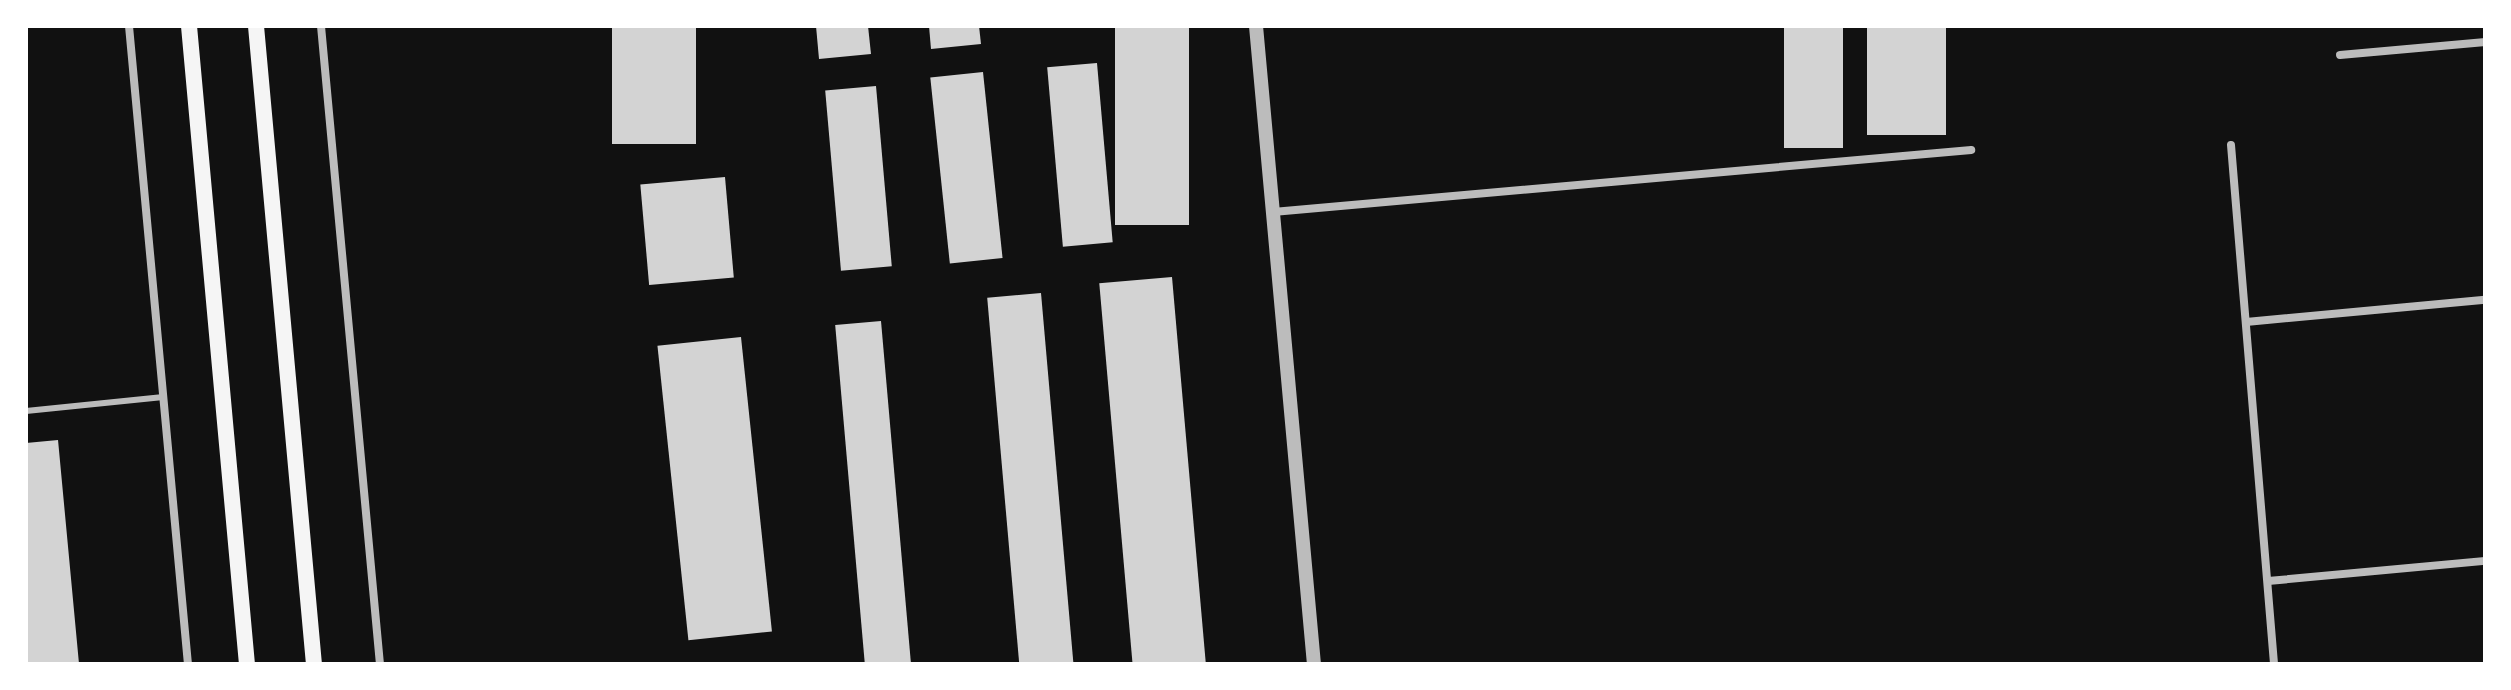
<!DOCTYPE html>
<style>
body{margin:0}
#map{position:relative;width:2511px;height:690px;overflow:hidden;background:#111;font-family:Helvetica,sans-serif}
div>[style]{position:absolute}
.building>*{inset:0;background:#d3d3d3;transform-origin:0 0}
.service>*{height:6px;margin:-3px;padding:0 3px;transform-origin:3px;border-radius:3px;background:#bcbcbc}
.minor>*{height:8px;margin:-4px;padding:0 4px;transform-origin:4px;border-radius:4px;background:#bcbcbc}
.tertiary>*{height:14px;margin:-7px;padding:0 7px;transform-origin:7px;border-radius:7px;background:#bcbcbc}
.secondary>*{height:16px;margin:-8px;padding:0 8px;transform-origin:8px;border-radius:8px;background:#f5f5f5}
span{translate:-50% -50%;white-space:nowrap;text-align:center;line-height:1.15;-webkit-text-stroke:6px #fff;paint-order:stroke}
.frame{position:absolute;inset:0;border:28px solid #fff;pointer-events:none}
</style>
<div id="map">
<div class="building">
<i style="left:612px;top:26px;width:84px;height:118px"></i>
<i style="clip-path:polygon(816px 26px,868px 26px,871px 54px,819px 59px)"></i>
<i style="clip-path:polygon(929px 26px,979px 26px,981px 44px,931px 49px)"></i>
<i style="left:1115px;top:26px;width:74px;height:199px"></i>
<i style="left:1784px;top:26px;width:59px;height:122px"></i>
<i style="left:1867px;top:26px;width:79px;height:109px"></i>
<i style="left:1097px;top:63px;width:180px;height:50px;rotate:85deg"></i>
<i style="left:983px;top:72px;width:187px;height:53px;rotate:84deg"></i>
<i style="left:876px;top:86px;width:181px;height:51px;rotate:85deg"></i>
<i style="left:725px;top:177px;width:101px;height:85px;rotate:85deg"></i>
<i style="left:1172px;top:277px;width:389px;height:73px;rotate:85deg"></i>
<i style="left:1041px;top:293px;width:372px;height:54px;rotate:85deg"></i>
<i style="left:881px;top:321px;width:344px;height:46px;rotate:85deg"></i>
<i style="left:741px;top:337px;width:296px;height:84px;rotate:84deg"></i>
<i style="clip-path:polygon(58px 440px,79px 664px,26px 664px,26px 443px)"></i>
</div>
<div class="service">
<i style="left:26px;top:411px;width:138px;rotate:-5.8deg"></i>
</div>
<div class="minor">
<i style="left:129px;top:26px;width:641px;rotate:84.72deg"></i>
<i style="left:321px;top:26px;width:641px;rotate:84.72deg"></i>
<i style="left:2340px;top:55px;width:146px;rotate:-5.1deg"></i>
<i style="left:2231px;top:145px;width:521px;rotate:85.26deg"></i>
<i style="left:1273px;top:212px;width:701px;rotate:-5.08deg"></i>
<i style="left:2246px;top:322px;width:240px;rotate:-5.3deg"></i>
<i style="left:2268px;top:581px;width:218px;rotate:-5.3deg"></i>
</div>
<div class="tertiary">
<i style="left:1256px;top:26px;width:641px;rotate:84.81deg"></i>
</div>
<div class="secondary">
<i style="left:189px;top:26px;width:641px;rotate:84.81deg"></i>
<i style="left:256px;top:26px;width:641px;rotate:84.81deg"></i>
</div>
<div class="frame"></div>
</div>
